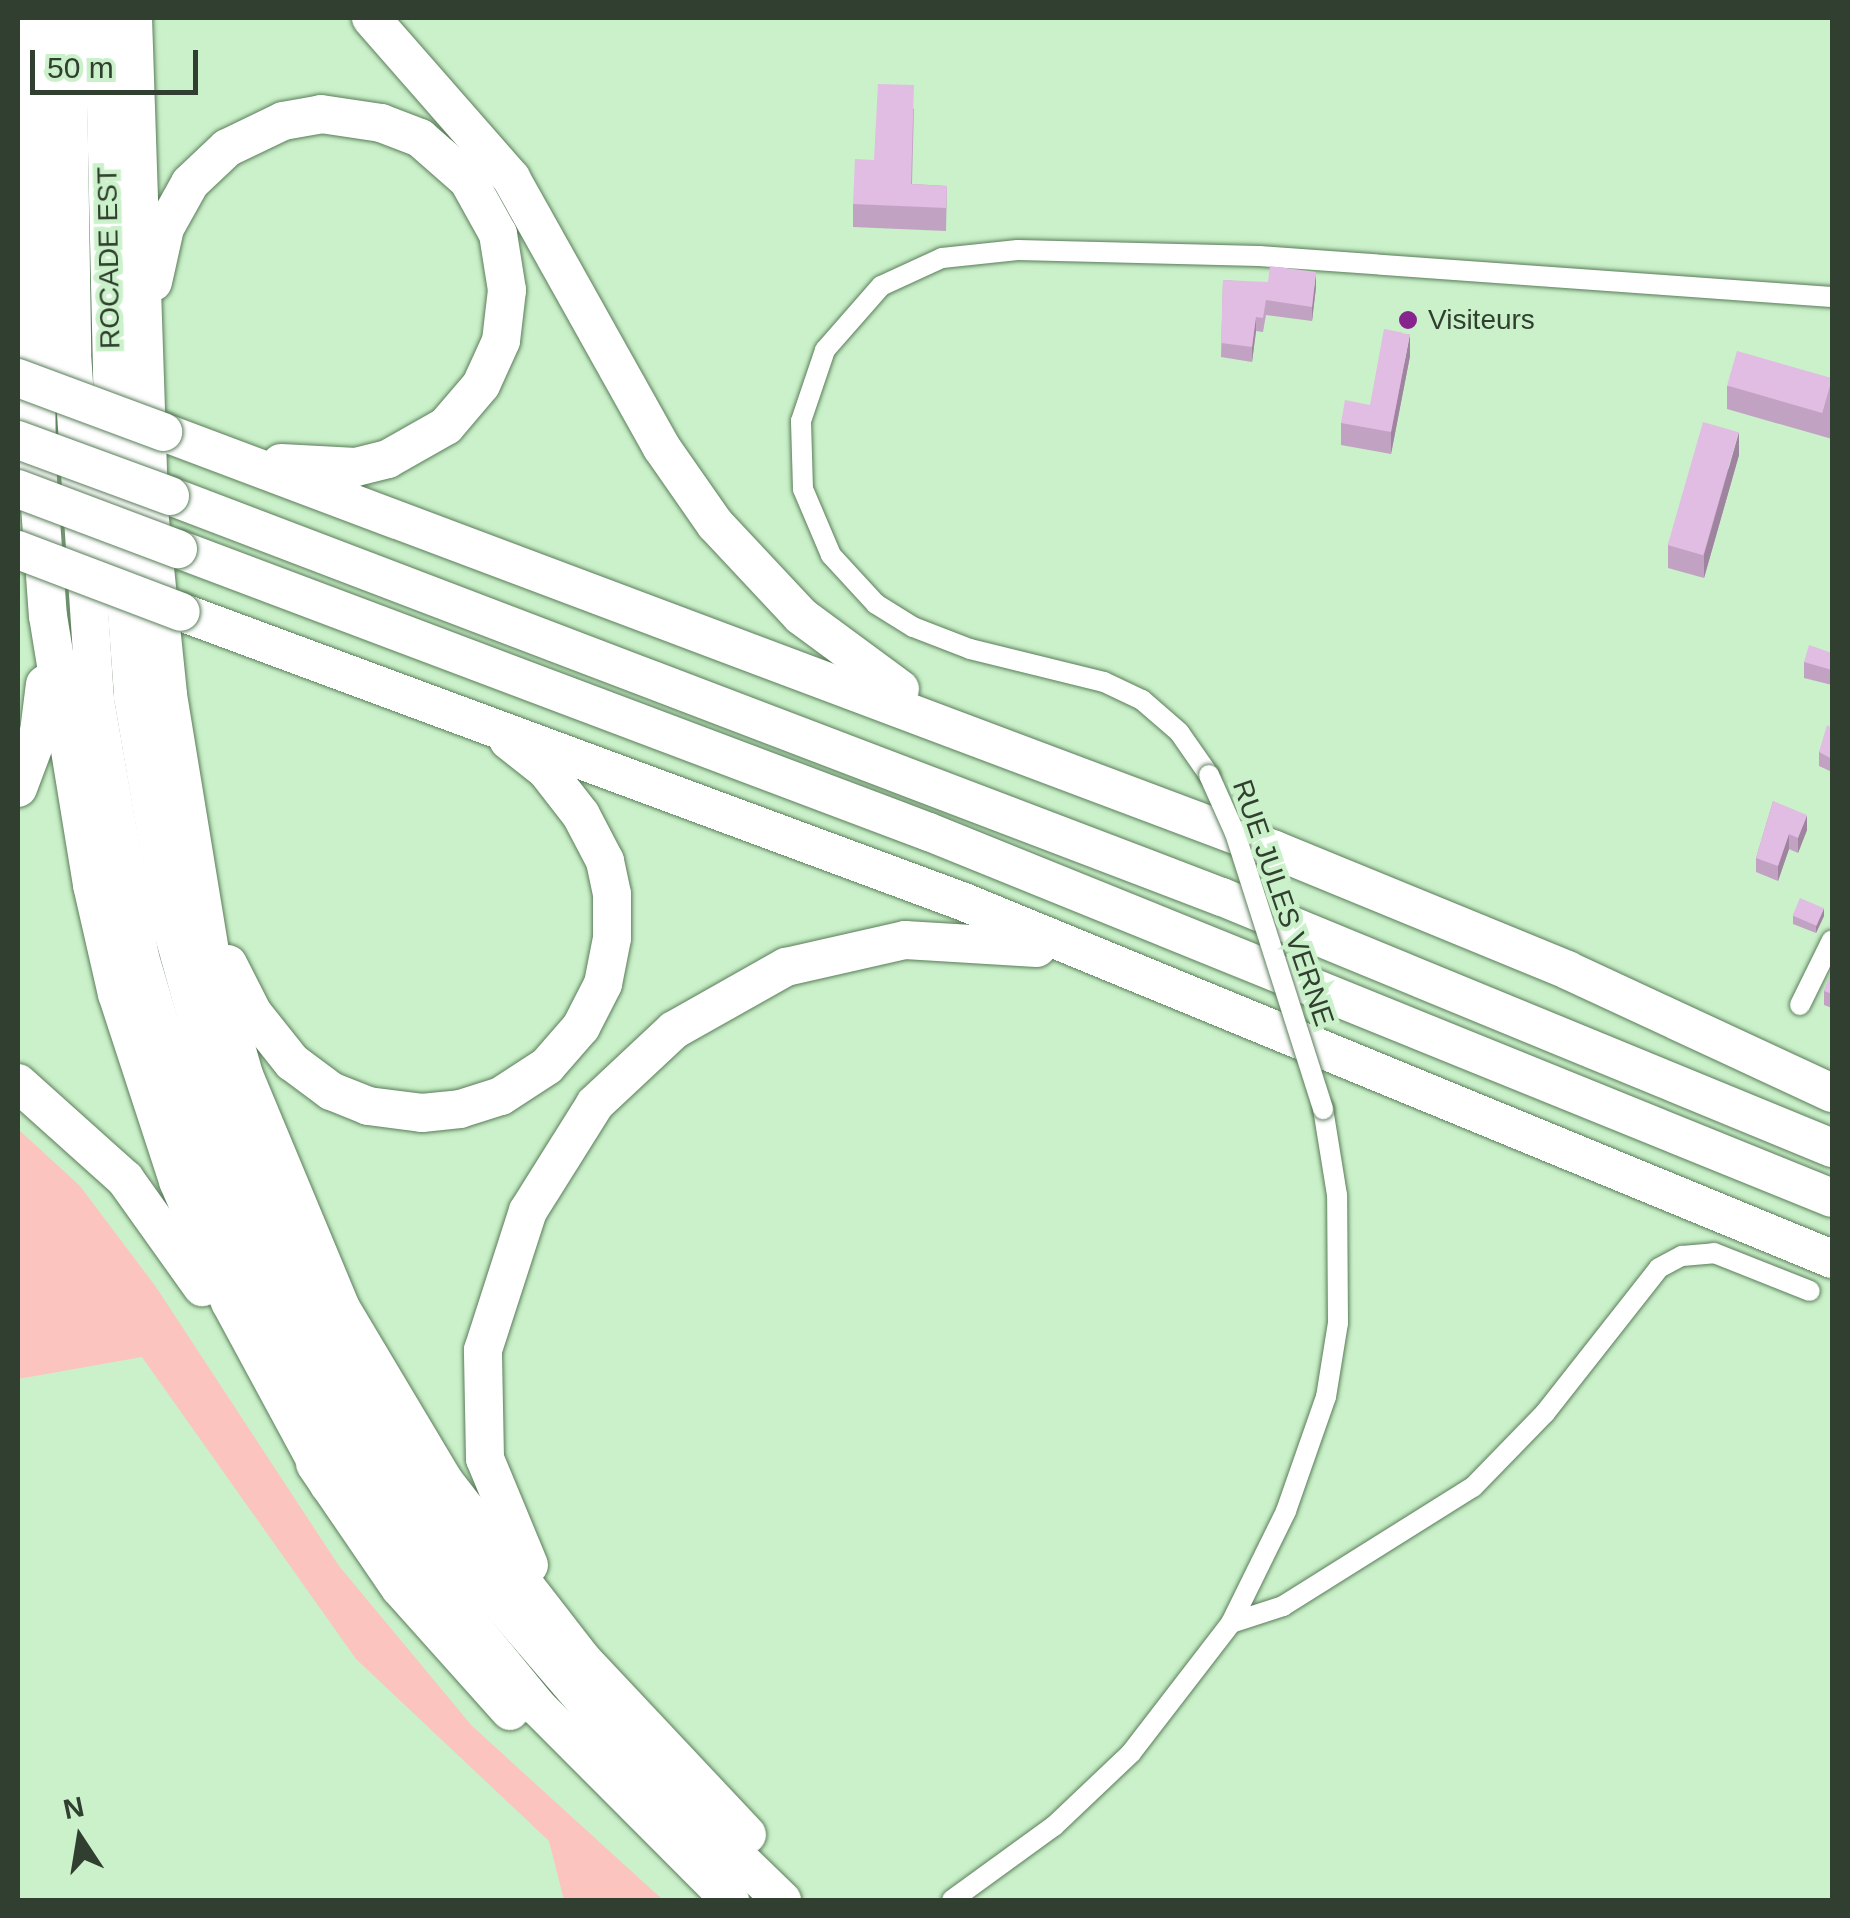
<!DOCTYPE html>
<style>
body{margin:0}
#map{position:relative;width:1850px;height:1918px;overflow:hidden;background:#caf1c9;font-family:Helvetica,sans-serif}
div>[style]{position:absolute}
.green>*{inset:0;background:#fbc4bf}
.roads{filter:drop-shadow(0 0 2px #5a7d5a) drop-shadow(0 0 2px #5a7d5a)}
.street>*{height:20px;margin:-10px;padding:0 10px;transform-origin:10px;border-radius:10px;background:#fff}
.highway>*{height:38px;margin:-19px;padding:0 19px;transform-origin:19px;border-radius:19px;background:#fff}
.bridges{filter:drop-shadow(0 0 2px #5a7d5a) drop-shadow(0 0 2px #5a7d5a)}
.street-bridge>*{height:20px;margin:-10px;padding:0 10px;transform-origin:10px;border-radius:10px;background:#fff}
.highway-bridge>*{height:38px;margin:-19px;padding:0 19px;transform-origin:19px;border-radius:19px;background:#fff}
.wall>*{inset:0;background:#c2a2c3}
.shaded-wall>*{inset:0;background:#9e849f}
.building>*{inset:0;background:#e1bce3;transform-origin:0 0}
.dots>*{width:28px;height:28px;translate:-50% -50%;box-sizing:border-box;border:5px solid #caf1c9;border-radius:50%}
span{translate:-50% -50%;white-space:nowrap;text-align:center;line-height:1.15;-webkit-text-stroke:9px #caf1c9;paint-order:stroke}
.street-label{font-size:28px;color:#303f2f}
.poi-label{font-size:28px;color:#303f2f}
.left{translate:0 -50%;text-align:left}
.frame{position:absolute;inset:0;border:20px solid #303f2f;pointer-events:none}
.north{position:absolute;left:30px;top:1788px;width:100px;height:100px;-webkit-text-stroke:8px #caf1c9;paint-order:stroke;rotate:348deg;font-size:28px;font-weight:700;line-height:40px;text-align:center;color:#303f2f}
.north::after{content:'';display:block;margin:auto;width:35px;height:45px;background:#303f2f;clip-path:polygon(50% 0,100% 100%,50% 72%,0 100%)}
.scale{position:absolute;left:30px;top:50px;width:168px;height:45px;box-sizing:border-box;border:5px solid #303f2f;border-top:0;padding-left:12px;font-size:30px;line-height:35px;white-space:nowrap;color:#303f2f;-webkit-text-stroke:8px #caf1c9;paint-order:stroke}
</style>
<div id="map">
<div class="green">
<i style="clip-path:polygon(18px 1129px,80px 1186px,156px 1287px,339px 1566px,472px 1726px,663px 1900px,564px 1900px,549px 1841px,356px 1659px,142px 1357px,18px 1379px)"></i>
</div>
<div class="roads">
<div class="street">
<i style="left:1209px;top:775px;width:52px;rotate:-124.9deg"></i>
<i style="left:1179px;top:732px;width:49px;rotate:-139.1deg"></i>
<i style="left:1142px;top:700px;width:42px;rotate:-154.7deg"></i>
<i style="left:1104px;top:682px;width:138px;rotate:-166.2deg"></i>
<i style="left:970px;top:649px;width:61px;rotate:-158.9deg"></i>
<i style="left:913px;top:627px;width:44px;rotate:-148.1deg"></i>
<i style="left:876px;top:604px;width:67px;rotate:-132.6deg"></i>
<i style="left:831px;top:555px;width:72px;rotate:-113deg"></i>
<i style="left:803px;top:489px;width:68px;rotate:-91.7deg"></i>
<i style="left:801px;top:421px;width:75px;rotate:-71.3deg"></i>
<i style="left:825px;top:350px;width:85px;rotate:-48.8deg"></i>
<i style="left:881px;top:286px;width:67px;rotate:-24.7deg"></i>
<i style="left:942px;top:258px;width:76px;rotate:-6deg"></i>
<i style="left:1018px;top:250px;width:241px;rotate:1.4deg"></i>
<i style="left:1259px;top:256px;width:574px;rotate:4.09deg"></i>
<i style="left:1800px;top:1005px;width:72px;rotate:-63.8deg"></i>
<i style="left:1231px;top:1623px;width:55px;rotate:-18.1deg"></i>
<i style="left:1283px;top:1606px;width:224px;rotate:-32.1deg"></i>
<i style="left:1473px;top:1487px;width:103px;rotate:-45.8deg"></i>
<i style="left:1545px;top:1413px;width:184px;rotate:-51.8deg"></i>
<i style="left:1659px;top:1268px;width:26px;rotate:-28deg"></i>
<i style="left:1682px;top:1256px;width:32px;rotate:-5deg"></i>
<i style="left:1714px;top:1253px;width:103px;rotate:21.6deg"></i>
<i style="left:952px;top:1900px;width:126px;rotate:-36deg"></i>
<i style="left:1054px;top:1826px;width:106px;rotate:-43.5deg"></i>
<i style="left:1131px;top:1753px;width:164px;rotate:-52.4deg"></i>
<i style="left:1231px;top:1623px;width:125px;rotate:-63.8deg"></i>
<i style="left:1286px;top:1511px;width:121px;rotate:-70.7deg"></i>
<i style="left:1326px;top:1397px;width:75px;rotate:-80.8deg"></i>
<i style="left:1338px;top:1323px;width:128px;rotate:-90.4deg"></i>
<i style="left:1337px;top:1195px;width:87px;rotate:-99.2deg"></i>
</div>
<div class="highway">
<i style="left:33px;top:18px;width:446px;rotate:89.5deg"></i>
<i style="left:37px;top:464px;width:152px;rotate:85.9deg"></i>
<i style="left:48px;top:616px;width:273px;rotate:80.7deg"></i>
<i style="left:92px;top:885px;width:112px;rotate:77.1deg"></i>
<i style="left:117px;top:994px;width:197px;rotate:71.9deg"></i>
<i style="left:178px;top:1181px;width:132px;rotate:66.7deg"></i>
<i style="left:230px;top:1302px;width:208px;rotate:61.6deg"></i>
<i style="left:67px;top:18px;width:335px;rotate:89.1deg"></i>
<i style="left:72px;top:353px;width:348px;rotate:86.2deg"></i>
<i style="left:95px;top:700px;width:261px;rotate:80.1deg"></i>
<i style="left:140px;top:957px;width:170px;rotate:73.6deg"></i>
<i style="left:188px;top:1120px;width:257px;rotate:66.3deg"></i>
<i style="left:291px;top:1355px;width:256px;rotate:57.9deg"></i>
<i style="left:427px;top:1572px;width:175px;rotate:50.6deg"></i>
<i style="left:538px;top:1707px;width:272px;rotate:45.1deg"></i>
<i style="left:104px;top:18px;width:404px;rotate:88.7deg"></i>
<i style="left:113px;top:422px;width:276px;rotate:85.8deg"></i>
<i style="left:133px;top:697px;width:238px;rotate:80.3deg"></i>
<i style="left:173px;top:932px;width:172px;rotate:74.5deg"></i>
<i style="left:219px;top:1098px;width:258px;rotate:66.7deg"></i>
<i style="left:321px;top:1335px;width:257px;rotate:57.9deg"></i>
<i style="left:458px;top:1553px;width:260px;rotate:49.4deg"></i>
<i style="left:627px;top:1750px;width:216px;rotate:44.1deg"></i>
<i style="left:133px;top:18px;width:492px;rotate:88.1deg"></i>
<i style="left:149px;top:510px;width:186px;rotate:84.1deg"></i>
<i style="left:168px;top:695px;width:267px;rotate:80.7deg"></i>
<i style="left:211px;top:959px;width:121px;rotate:74.1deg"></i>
<i style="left:244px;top:1075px;width:252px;rotate:67.4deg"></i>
<i style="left:341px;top:1308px;width:201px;rotate:59.2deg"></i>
<i style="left:444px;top:1481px;width:225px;rotate:52.2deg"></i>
<i style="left:582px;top:1659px;width:241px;rotate:46.8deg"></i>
<i style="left:371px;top:18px;width:213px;rotate:48.8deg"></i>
<i style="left:511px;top:178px;width:309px;rotate:60.8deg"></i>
<i style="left:662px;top:448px;width:93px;rotate:55.1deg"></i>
<i style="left:715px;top:524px;width:126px;rotate:46.9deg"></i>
<i style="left:801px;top:616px;width:123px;rotate:36.4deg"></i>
<i style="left:153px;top:282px;width:55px;rotate:-77.5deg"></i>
<i style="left:165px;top:228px;width:51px;rotate:-60.9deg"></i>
<i style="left:190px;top:183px;width:51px;rotate:-43.4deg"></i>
<i style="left:227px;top:148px;width:62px;rotate:-25.7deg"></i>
<i style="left:283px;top:121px;width:39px;rotate:-10deg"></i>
<i style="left:321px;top:114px;width:61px;rotate:8.5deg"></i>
<i style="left:381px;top:123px;width:42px;rotate:21deg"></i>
<i style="left:420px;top:138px;width:64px;rotate:41.2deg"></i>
<i style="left:468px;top:180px;width:62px;rotate:60.9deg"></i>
<i style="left:498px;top:234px;width:57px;rotate:80.9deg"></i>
<i style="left:507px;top:290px;width:51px;rotate:96.7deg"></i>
<i style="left:501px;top:341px;width:48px;rotate:114.4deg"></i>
<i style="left:481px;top:385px;width:54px;rotate:130.5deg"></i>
<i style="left:446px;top:426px;width:67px;rotate:150.4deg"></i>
<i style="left:388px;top:459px;width:33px;rotate:166deg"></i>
<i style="left:356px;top:467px;width:75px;rotate:-176.9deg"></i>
<i style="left:163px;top:432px;width:1188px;rotate:20.6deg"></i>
<i style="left:1275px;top:850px;width:316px;rotate:22.3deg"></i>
<i style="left:1567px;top:970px;width:292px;rotate:24.9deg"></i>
<i style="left:170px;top:496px;width:1126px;rotate:20.87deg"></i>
<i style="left:1222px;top:897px;width:660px;rotate:22.37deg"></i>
<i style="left:178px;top:549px;width:803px;rotate:20.65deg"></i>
<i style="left:929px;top:832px;width:974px;rotate:22.06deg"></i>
<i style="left:181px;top:612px;width:835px;rotate:20.32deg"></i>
<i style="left:964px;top:902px;width:939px;rotate:22.36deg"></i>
<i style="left:18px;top:788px;width:60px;rotate:-69.4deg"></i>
<i style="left:39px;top:732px;width:48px;rotate:-82.9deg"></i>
<i style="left:228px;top:964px;width:55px;rotate:63deg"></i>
<i style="left:253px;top:1013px;width:63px;rotate:51.5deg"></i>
<i style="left:292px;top:1062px;width:49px;rotate:36.6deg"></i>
<i style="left:331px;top:1091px;width:40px;rotate:22deg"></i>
<i style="left:368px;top:1106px;width:54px;rotate:7.4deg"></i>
<i style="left:422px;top:1113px;width:38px;rotate:-6deg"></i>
<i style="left:460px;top:1109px;width:43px;rotate:-17.6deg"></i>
<i style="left:501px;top:1096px;width:55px;rotate:-33.1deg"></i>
<i style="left:547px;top:1066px;width:52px;rotate:-48.9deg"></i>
<i style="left:581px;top:1027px;width:48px;rotate:-62.9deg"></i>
<i style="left:603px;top:984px;width:47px;rotate:-78.9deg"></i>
<i style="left:612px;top:938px;width:44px;rotate:-90deg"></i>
<i style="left:612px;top:894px;width:34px;rotate:-102deg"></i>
<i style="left:605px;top:861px;width:52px;rotate:-117.6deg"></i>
<i style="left:581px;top:815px;width:57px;rotate:-127.9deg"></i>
<i style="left:546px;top:770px;width:48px;rotate:-141.7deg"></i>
<i style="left:18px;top:1083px;width:144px;rotate:41.9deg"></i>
<i style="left:125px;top:1179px;width:133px;rotate:54.5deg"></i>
<i style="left:315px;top:1464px;width:150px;rotate:55.6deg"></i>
<i style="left:400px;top:1588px;width:165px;rotate:48.2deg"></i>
<i style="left:529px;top:1565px;width:115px;rotate:-112.5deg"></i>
<i style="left:485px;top:1459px;width:109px;rotate:-91.1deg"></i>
<i style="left:483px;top:1350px;width:146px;rotate:-72.1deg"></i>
<i style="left:528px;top:1211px;width:126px;rotate:-57.9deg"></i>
<i style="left:595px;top:1104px;width:108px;rotate:-43.1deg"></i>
<i style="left:674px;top:1030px;width:129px;rotate:-29.4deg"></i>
<i style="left:786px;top:967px;width:122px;rotate:-12.8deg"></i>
<i style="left:905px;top:940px;width:132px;rotate:3.5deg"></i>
</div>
</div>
<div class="bridges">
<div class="street-bridge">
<i style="left:1209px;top:775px;width:64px;rotate:65.9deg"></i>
<i style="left:1235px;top:833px;width:290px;rotate:72.3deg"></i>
</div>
<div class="highway-bridge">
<i style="left:18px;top:378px;width:155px;rotate:20.4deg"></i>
<i style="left:18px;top:440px;width:162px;rotate:20.2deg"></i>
<i style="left:18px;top:489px;width:171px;rotate:20.6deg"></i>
<i style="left:18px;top:550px;width:174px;rotate:20.8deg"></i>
</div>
</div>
<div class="wall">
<i style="clip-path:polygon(914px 108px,912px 184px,947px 186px,946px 231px,853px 227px,853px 204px,874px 160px)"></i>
<i style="clip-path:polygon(1223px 280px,1316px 287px,1312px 321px,1266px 315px,1263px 332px,1256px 331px,1252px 362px,1221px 357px)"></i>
<i style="clip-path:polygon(1410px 356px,1391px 454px,1341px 445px,1341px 423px,1370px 405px)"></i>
<i style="clip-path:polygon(1832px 378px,1832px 439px,1727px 409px,1727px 386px)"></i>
<i style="clip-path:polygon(1739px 455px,1704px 578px,1668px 568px,1668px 545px)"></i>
<i style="clip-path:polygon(1832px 653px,1832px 685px,1804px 678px,1804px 662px)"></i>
<i style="clip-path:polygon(1832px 728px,1832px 772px,1819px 766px,1819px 752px)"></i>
<i style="clip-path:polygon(1773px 801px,1807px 830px,1798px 853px,1789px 849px,1778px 881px,1756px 872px,1756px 858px)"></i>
<i style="clip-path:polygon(1793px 916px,1824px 916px,1816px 933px,1793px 924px)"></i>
<i style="clip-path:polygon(1832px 971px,1832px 1008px,1824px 1005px,1824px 991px)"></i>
</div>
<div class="shaded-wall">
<i style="clip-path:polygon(1316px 272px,1316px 287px,1312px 321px,1312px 307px)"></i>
<i style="clip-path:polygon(1256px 317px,1256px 331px,1252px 362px,1252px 347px)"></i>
<i style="clip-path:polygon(1410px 334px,1410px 356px,1391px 454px,1391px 432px)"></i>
<i style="clip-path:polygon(1739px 432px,1739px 455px,1704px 578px,1704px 555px)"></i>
<i style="clip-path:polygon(1807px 815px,1807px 830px,1798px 853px,1798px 838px)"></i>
<i style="clip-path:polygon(1789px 834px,1789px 849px,1778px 881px,1778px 866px)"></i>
<i style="clip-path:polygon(1824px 908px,1824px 916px,1816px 933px,1816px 926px)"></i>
</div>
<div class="building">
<i style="clip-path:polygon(878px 84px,914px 85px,911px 184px,947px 186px,946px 208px,853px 204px,855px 159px,874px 160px)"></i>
<i style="clip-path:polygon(1270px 266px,1316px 272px,1312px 307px,1266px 300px,1263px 318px,1256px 317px,1252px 347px,1221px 343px,1223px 280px,1268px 282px)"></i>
<i style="clip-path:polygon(1384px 329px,1410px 334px,1391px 432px,1341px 423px,1345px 400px,1370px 405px)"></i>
<i style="left:1737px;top:351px;width:99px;height:36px;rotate:16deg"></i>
<i style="left:1703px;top:422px;width:37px;height:128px;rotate:16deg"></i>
<i style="clip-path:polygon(1809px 645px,1832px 653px,1832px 670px,1804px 662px)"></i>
<i style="clip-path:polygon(1827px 725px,1832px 728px,1832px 759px,1819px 752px)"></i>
<i style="clip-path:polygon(1773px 801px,1807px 815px,1798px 838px,1789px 834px,1778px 866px,1756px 858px)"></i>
<i style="left:1800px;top:898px;width:26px;height:19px;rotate:23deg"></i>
<i style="clip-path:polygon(1832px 971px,1832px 994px,1824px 991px)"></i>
</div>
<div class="dots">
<i style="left:1408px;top:320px;background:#86258e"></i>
</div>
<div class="street-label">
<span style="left:109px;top:258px;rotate:-91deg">ROCADE EST</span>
<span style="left:1283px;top:903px;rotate:71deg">RUE JULES VERNE</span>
</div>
<div class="poi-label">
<span class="left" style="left:1428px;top:320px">Visiteurs</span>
</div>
<div class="frame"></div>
<div class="north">N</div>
<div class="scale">50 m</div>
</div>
